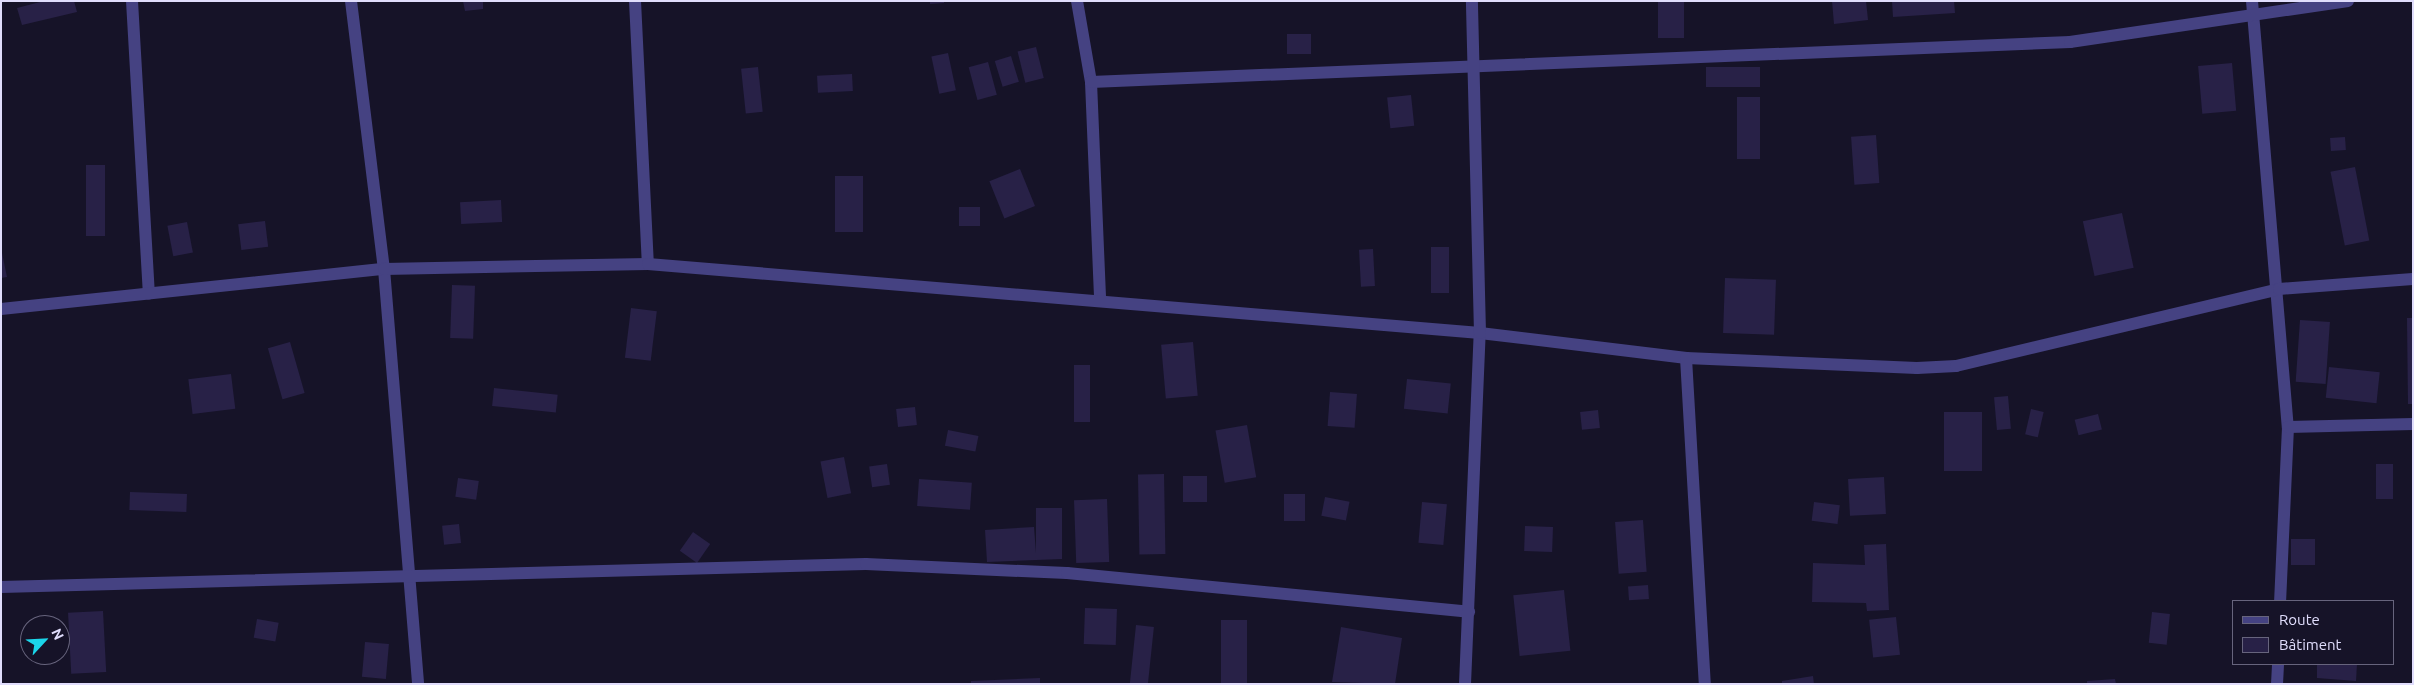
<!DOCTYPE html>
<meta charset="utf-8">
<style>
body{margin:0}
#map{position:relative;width:2414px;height:685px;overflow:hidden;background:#161328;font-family:Ubuntu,sans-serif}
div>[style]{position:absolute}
.building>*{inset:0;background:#282147;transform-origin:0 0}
.street>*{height:12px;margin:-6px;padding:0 6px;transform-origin:6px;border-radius:6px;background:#454282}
span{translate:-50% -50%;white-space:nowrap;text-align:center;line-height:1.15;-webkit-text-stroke:4px #161328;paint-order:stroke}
.frame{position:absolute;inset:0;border:2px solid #e0ddfc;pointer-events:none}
.legend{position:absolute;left:2232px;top:600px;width:162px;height:65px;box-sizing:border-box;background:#161328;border:1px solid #67647d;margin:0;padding:6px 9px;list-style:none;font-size:15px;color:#e0ddfc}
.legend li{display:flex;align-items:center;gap:10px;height:25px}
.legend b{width:25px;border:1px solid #67647d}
.north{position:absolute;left:20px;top:615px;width:50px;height:50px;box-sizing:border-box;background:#161328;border:1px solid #67647d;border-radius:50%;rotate:65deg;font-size:14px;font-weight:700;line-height:20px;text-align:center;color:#e0ddfc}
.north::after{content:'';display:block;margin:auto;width:18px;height:22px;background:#1bd5e9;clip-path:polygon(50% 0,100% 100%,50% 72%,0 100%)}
</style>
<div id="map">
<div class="building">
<i style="clip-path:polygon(44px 1px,74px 1px,77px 12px,22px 25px,17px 8px)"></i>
<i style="clip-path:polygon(463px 1px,483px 1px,483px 9px,465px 11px)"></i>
<i style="clip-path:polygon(930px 1px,944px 1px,944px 3px,930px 4px)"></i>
<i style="left:1658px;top:1px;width:26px;height:37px"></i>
<i style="clip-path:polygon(1832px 1px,1866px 1px,1868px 20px,1834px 24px)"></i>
<i style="clip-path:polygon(1892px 1px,1954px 1px,1955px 13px,1893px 17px)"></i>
<i style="left:1287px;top:34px;width:24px;height:20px"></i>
<i style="left:1036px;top:47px;width:32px;height:19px;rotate:76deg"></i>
<i style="left:948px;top:53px;width:38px;height:17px;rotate:78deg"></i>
<i style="left:1011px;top:56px;width:27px;height:17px;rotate:73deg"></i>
<i style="left:988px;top:62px;width:34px;height:20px;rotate:75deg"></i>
<i style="left:2232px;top:63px;width:48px;height:34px;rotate:85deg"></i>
<i style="left:758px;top:67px;width:45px;height:17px;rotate:84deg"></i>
<i style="left:1706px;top:67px;width:54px;height:20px"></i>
<i style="left:852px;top:74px;width:17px;height:35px;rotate:87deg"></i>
<i style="left:1411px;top:95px;width:31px;height:24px;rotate:84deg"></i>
<i style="left:1737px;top:97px;width:23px;height:62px"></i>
<i style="left:1876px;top:135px;width:48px;height:25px;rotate:86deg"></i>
<i style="left:2345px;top:137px;width:13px;height:15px;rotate:86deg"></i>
<i style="left:86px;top:165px;width:19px;height:71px"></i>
<i style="left:2355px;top:167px;width:75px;height:25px;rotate:79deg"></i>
<i style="left:1020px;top:169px;width:40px;height:33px;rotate:68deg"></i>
<i style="left:835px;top:176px;width:28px;height:56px"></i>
<i style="left:501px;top:200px;width:22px;height:41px;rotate:87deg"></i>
<i style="left:959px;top:207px;width:21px;height:19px"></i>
<i style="left:2122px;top:213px;width:56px;height:40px;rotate:78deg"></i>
<i style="left:265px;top:221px;width:26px;height:27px;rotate:83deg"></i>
<i style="left:187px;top:222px;width:31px;height:20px;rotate:79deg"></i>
<i style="left:1431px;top:247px;width:18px;height:46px"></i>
<i style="clip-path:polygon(1px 248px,7px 277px,1px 278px)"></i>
<i style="left:1373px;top:249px;width:37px;height:14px;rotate:87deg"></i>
<i style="left:1725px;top:278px;width:51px;height:55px;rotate:2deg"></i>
<i style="left:452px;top:285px;width:23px;height:53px;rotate:2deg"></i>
<i style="left:631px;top:308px;width:26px;height:50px;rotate:7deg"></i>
<i style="clip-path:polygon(2407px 318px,2413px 318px,2413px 404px,2408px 404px)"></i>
<i style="left:2300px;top:320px;width:30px;height:62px;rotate:4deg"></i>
<i style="left:290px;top:342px;width:53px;height:23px;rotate:74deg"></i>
<i style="left:1193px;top:342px;width:54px;height:32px;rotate:85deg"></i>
<i style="left:1074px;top:365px;width:16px;height:57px"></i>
<i style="left:2329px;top:367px;width:51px;height:31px;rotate:6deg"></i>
<i style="left:231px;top:374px;width:35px;height:43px;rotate:83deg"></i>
<i style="left:1407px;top:379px;width:44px;height:30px;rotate:6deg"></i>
<i style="left:494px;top:388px;width:64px;height:18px;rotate:6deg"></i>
<i style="left:1330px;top:392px;width:27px;height:34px;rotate:4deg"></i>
<i style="left:2008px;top:396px;width:33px;height:14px;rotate:85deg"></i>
<i style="left:915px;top:407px;width:18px;height:19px;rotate:84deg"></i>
<i style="left:2031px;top:409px;width:13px;height:26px;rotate:13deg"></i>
<i style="left:1598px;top:410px;width:18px;height:18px;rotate:84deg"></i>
<i style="left:1944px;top:412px;width:38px;height:59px"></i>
<i style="left:2098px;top:414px;width:16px;height:24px;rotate:76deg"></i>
<i style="left:1247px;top:425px;width:53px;height:32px;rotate:80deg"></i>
<i style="left:948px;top:430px;width:31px;height:16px;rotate:11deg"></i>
<i style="left:844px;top:457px;width:37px;height:24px;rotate:79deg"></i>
<i style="left:887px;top:464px;width:21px;height:18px;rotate:82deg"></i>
<i style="left:2376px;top:464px;width:17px;height:35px"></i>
<i style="left:1164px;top:474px;width:80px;height:26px;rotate:89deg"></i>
<i style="left:1207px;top:476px;width:26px;height:24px;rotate:90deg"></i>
<i style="left:1884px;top:477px;width:37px;height:36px;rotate:87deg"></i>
<i style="left:458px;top:478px;width:21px;height:19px;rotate:8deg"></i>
<i style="left:919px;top:479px;width:53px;height:27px;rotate:4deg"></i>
<i style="left:130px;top:492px;width:57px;height:18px;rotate:2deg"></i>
<i style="left:1284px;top:494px;width:21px;height:27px"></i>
<i style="left:1325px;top:497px;width:25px;height:19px;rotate:11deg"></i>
<i style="left:1107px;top:499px;width:63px;height:33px;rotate:88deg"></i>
<i style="left:1422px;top:502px;width:25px;height:41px;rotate:5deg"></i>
<i style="left:1814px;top:502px;width:26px;height:19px;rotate:7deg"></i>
<i style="clip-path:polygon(1036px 508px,1062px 508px,1062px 559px,987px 562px,985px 530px,1034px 527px,1036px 553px)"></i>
<i style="left:1643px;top:520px;width:52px;height:28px;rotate:86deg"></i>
<i style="left:459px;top:524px;width:19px;height:17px;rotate:84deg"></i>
<i style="left:1525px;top:526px;width:28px;height:25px;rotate:2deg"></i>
<i style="left:693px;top:532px;width:21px;height:23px;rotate:35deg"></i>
<i style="left:2291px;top:539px;width:24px;height:26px"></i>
<i style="clip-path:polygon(1886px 544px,1889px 610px,1867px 611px,1866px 603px,1812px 602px,1813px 563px,1865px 565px,1864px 545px)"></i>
<i style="left:1648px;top:585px;width:14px;height:20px;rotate:86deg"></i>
<i style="left:1564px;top:590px;width:61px;height:51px;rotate:84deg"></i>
<i style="left:1085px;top:608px;width:32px;height:36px;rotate:2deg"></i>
<i style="left:103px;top:611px;width:61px;height:35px;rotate:87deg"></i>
<i style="left:2152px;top:612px;width:18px;height:31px;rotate:6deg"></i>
<i style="left:1896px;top:617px;width:38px;height:27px;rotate:84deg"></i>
<i style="left:257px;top:619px;width:22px;height:19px;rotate:10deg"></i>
<i style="left:1221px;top:620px;width:26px;height:64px"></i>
<i style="left:1136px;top:625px;width:18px;height:59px;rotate:6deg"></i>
<i style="clip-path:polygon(1341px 627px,1402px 638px,1395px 684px,1332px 682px)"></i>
<i style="left:365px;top:642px;width:24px;height:35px;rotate:5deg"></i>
<i style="clip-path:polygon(2317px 664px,2357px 664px,2356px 681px,2317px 678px)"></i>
<i style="clip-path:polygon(1813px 676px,1814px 684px,1782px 684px,1782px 681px)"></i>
<i style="clip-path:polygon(1040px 678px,1040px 684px,971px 684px,971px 681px)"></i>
<i style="clip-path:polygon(2115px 679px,2116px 684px,2087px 684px,2087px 681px)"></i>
</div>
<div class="street">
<i style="left:132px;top:1px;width:293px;rotate:86.7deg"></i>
<i style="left:351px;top:1px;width:270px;rotate:83deg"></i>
<i style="left:384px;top:269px;width:416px;rotate:85.3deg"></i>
<i style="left:635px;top:1px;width:263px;rotate:87.2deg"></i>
<i style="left:1077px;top:1px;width:82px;rotate:80.2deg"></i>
<i style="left:1091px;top:82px;width:219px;rotate:87.6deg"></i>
<i style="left:2252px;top:1px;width:428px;rotate:85.2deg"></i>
<i style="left:2288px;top:427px;width:174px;rotate:92.6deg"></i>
<i style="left:1091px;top:82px;width:980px;rotate:-2.34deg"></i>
<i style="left:2070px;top:42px;width:281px;rotate:-8.4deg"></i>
<i style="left:1px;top:309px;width:385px;rotate:-6deg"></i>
<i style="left:384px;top:269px;width:264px;rotate:-1.1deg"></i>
<i style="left:648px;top:264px;width:835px;rotate:4.74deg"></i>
<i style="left:1480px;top:333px;width:208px;rotate:6.9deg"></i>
<i style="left:1686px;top:358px;width:231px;rotate:2.5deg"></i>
<i style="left:1917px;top:368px;width:39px;rotate:-3deg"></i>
<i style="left:1956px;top:366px;width:332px;rotate:-13.4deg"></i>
<i style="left:2279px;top:289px;width:134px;rotate:-4.3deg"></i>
<i style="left:1686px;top:358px;width:327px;rotate:86.7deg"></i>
<i style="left:2288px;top:427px;width:125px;rotate:-1.4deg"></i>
<i style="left:1px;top:587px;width:865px;rotate:-1.52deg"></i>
<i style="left:866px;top:564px;width:201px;rotate:2.6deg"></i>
<i style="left:1067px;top:573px;width:404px;rotate:5.5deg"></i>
<i style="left:1465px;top:684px;width:351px;rotate:-87.6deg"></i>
<i style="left:1480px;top:333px;width:332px;rotate:-91.4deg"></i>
<i style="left:2277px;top:684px;width:20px;rotate:-87deg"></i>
</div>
<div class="frame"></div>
<ul class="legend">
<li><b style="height:6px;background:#454282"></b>Route</li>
<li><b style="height:14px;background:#282147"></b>Bâtiment</li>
</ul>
<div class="north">N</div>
</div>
